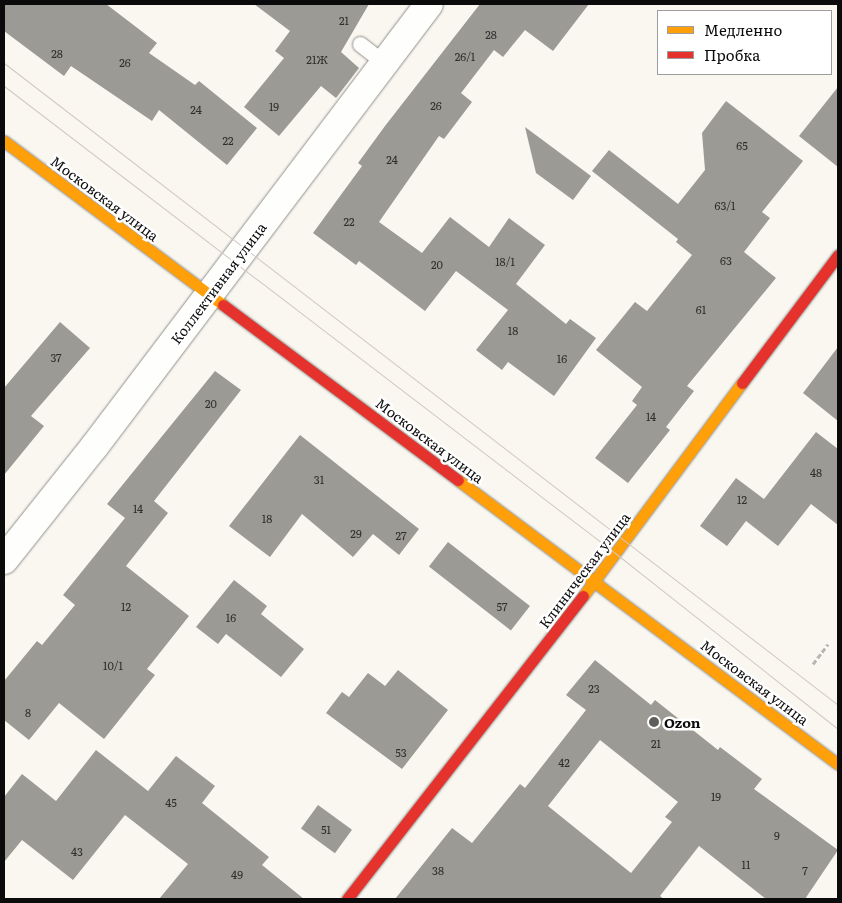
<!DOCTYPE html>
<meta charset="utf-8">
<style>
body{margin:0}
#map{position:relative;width:842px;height:903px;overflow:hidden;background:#f9f7ef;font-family:Literata,serif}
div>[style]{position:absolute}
.building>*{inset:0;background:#9c9a95;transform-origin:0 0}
.path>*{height:3px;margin-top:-1.5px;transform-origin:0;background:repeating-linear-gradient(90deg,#b7b6b5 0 5px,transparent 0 7.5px)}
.roads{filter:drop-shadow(0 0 1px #92918e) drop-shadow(0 0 1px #92918e)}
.lane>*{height:15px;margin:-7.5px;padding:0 7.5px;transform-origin:7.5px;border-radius:7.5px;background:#fefefd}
.street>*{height:28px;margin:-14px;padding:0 14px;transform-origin:14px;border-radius:14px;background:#fefefd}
.slow>*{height:11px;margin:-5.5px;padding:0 5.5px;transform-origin:5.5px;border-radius:5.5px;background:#ff9f0a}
.jam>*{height:11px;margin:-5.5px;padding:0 5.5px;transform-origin:5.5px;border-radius:5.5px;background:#e5322d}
.tram>*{height:1px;margin:-0.5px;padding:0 0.5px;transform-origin:0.5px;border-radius:0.5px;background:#d4c6c4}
.dots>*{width:14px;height:14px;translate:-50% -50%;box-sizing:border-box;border:2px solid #fff;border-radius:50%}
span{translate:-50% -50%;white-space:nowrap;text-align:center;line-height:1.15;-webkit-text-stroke:5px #fff;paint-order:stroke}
.number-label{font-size:11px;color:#2f2f2e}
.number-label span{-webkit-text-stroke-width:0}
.street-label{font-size:14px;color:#0b0b0b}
.poi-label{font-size:14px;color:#0b0b0b;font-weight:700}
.left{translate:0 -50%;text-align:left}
.frame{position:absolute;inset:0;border:5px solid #0b0b0b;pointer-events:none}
.legend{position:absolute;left:657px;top:10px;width:175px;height:65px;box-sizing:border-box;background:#fff;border:1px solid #9d9d9d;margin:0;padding:6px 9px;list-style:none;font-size:15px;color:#0b0b0b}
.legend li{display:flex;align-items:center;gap:10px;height:25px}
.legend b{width:25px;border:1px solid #9d9d9d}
</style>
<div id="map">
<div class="building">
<i style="clip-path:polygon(4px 4px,106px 4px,157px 43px,149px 53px,195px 85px,199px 81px,257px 128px,227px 165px,159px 110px,152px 121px,71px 66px,64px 76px,4px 31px)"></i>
<i style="clip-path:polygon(254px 4px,369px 4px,341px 52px,359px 68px,336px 98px,321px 86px,279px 136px,244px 107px,284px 58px,275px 51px,290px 31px)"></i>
<i style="clip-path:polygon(480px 4px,589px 4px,553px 51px,525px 30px,503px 57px,494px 50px,461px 93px,472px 102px,444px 139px,439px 136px,379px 222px,422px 253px,450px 217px,489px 247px,509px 218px,545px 245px,516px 284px,566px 324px,570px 319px,596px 338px,554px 396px,508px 362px,502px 370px,476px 350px,508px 310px,456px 271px,425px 311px,359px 261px,356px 265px,313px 233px,362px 166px,358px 163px,385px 126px)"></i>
<i style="clip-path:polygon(838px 87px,838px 167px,799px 136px)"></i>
<i style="clip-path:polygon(726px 101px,803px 161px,762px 212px,770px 218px,744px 252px,776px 278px,687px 386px,694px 391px,666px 427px,670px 430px,628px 483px,595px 458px,637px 405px,632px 401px,642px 387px,596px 350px,635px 302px,647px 311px,692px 255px,676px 242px,678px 239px,592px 171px,609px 150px,678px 204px,705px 170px,702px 133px)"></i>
<i style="clip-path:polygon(525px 127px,591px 176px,573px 200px,536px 173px)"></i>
<i style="clip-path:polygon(60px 322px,90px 348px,31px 416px,44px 426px,4px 475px,4px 388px)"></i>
<i style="clip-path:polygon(838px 347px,838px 421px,803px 393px)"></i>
<i style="clip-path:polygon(215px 371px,241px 390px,154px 501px,168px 513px,126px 566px,189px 616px,147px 669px,155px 675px,104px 739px,59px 703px,29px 740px,4px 720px,4px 681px,37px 641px,42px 645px,75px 605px,63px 595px,125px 518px,107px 504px)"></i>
<i style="clip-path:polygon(816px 432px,838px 449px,838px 525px,811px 504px,778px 546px,746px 521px,727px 546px,700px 526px,736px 478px,764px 499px)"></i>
<i style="clip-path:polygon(300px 435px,419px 529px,399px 555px,373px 534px,353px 557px,302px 514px,270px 557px,229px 526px)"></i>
<i style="left:448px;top:542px;width:104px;height:31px;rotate:38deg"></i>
<i style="clip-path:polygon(234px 580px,267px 606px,261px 614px,304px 649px,281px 677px,226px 634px,218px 644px,196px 627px)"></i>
<i style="clip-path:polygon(evenodd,595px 660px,651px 705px,655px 700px,718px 750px,720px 747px,762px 779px,754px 789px,838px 850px,805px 899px,766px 899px,699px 846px,660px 896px,664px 899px,395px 899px,452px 828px,472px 843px,520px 784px,525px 788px,586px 710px,566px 695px,595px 660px,600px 740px,678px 802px,665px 817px,672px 822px,631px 873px,548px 806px,600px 740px)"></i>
<i style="clip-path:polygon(398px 670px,448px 710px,402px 769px,326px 713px,342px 692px,349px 697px,368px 673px,385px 686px)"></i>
<i style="clip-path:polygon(96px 750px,148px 791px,176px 756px,215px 786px,202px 803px,269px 857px,262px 865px,304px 899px,159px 899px,188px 864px,125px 815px,73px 880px,22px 840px,4px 862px,4px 797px,22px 774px,56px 801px)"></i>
<i style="left:318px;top:805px;width:42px;height:29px;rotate:36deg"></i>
</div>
<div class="path">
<i style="left:813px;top:664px;width:25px;rotate:-53deg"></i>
</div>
<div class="roads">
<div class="lane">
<i style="left:360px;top:44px;width:31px;rotate:38deg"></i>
</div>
<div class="street">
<i style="left:4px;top:560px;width:144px;rotate:-51.5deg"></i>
<i style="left:94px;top:447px;width:555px;rotate:-52.9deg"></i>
</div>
<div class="slow">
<i style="left:4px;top:141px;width:274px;rotate:36.8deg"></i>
<i style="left:458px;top:480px;width:474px;rotate:36.8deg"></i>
<i style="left:583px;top:596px;width:266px;rotate:-53.3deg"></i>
</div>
<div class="jam">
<i style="left:223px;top:305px;width:293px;rotate:36.7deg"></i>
<i style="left:742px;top:383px;width:160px;rotate:-53.1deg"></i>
<i style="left:347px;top:899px;width:384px;rotate:-52.1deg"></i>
</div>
</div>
<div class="tram">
<i style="left:4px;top:63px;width:1052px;rotate:37.59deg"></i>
<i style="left:4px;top:86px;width:769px;rotate:37.39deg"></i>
<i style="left:615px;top:553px;width:284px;rotate:38.3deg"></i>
</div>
<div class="dots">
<i style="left:654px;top:722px;background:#5e5e5b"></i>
</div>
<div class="number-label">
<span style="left:344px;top:20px">21</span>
<span style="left:491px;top:34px">28</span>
<span style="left:57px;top:53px">28</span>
<span style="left:465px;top:56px">26/1</span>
<span style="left:317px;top:59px">21Ж</span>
<span style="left:125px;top:62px">26</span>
<span style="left:436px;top:105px">26</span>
<span style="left:274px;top:106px">19</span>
<span style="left:196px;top:109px">24</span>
<span style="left:228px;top:140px">22</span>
<span style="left:742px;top:145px">65</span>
<span style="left:392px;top:159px">24</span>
<span style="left:725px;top:205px">63/1</span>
<span style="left:349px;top:221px">22</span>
<span style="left:726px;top:260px">63</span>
<span style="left:505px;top:261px">18/1</span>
<span style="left:437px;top:264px">20</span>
<span style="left:701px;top:309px">61</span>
<span style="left:513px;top:330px">18</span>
<span style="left:56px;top:357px">37</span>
<span style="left:562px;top:358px">16</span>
<span style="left:211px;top:403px">20</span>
<span style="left:651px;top:416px">14</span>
<span style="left:816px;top:472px">48</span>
<span style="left:319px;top:479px">31</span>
<span style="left:742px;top:499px">12</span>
<span style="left:138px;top:508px">14</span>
<span style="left:267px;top:518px">18</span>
<span style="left:356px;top:533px">29</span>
<span style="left:401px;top:535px">27</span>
<span style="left:126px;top:606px">12</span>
<span style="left:502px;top:606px">57</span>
<span style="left:231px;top:617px">16</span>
<span style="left:113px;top:665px">10/1</span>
<span style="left:594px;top:688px">23</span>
<span style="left:28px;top:712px">8</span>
<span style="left:656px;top:743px">21</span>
<span style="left:401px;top:752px">53</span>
<span style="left:564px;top:762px">42</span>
<span style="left:716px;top:796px">19</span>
<span style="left:171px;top:802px">45</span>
<span style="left:326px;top:829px">51</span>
<span style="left:777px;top:835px">9</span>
<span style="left:77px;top:851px">43</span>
<span style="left:746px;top:864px">11</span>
<span style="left:438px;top:870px">38</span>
<span style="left:805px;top:870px">7</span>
<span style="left:237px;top:874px">49</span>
</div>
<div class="street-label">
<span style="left:105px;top:198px;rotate:37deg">Московская улица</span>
<span style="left:218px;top:283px;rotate:-53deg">Коллективная улица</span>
<span style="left:430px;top:440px;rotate:37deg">Московская улица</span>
<span style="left:584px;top:570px;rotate:-53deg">Клиническая улица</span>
<span style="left:755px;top:682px;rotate:37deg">Московская улица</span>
</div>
<div class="poi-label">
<span class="left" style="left:664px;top:722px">Ozon</span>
</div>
<div class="frame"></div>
<ul class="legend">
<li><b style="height:6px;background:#ff9f0a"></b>Медленно</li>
<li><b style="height:6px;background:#e5322d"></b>Пробка</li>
</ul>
</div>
